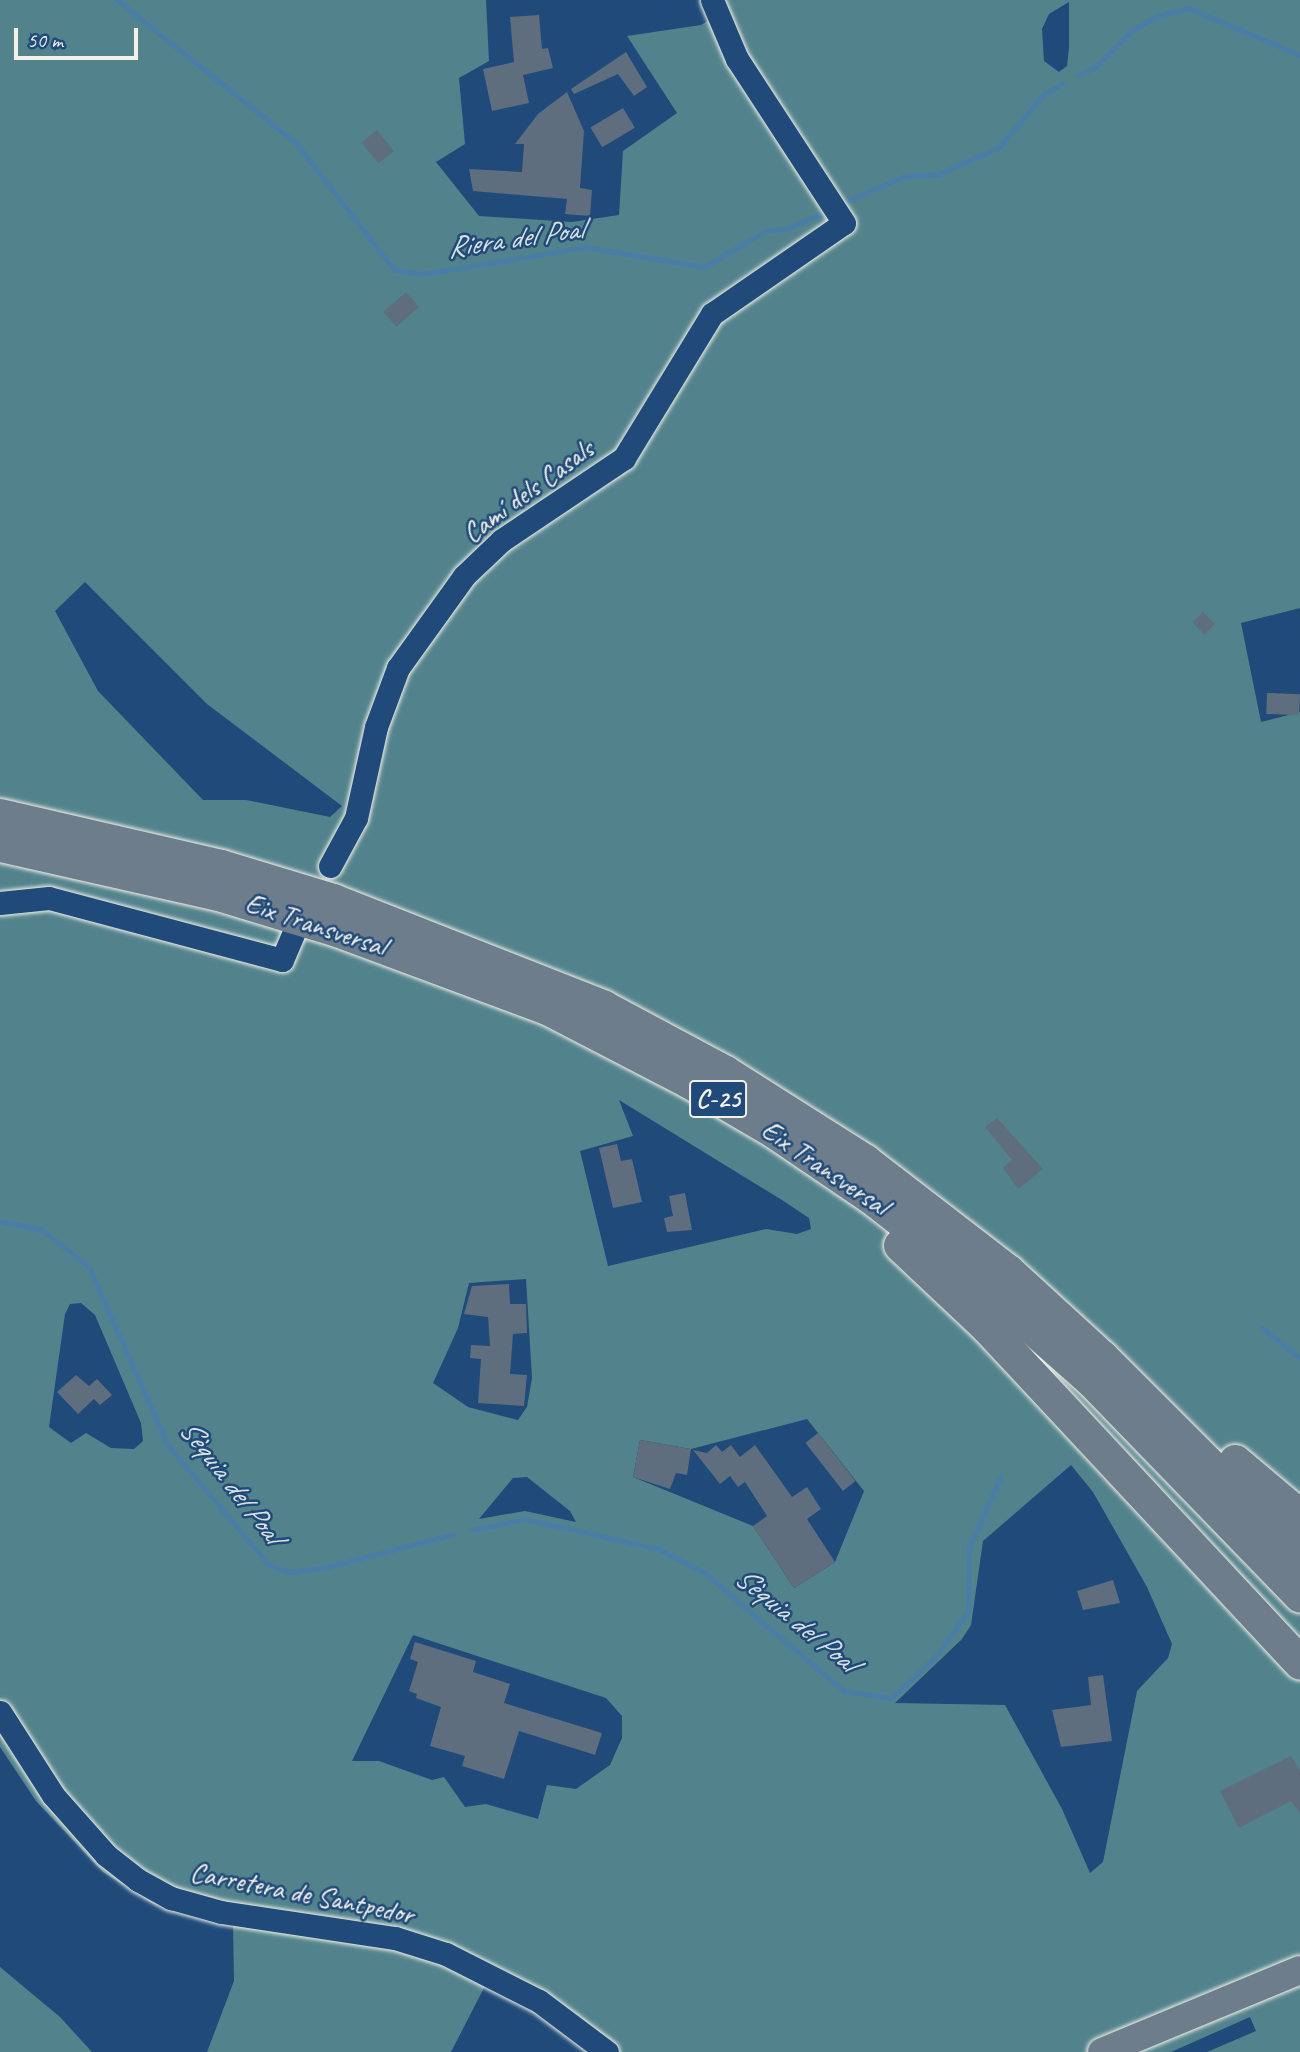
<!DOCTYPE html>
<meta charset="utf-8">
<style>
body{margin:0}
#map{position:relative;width:1300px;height:2052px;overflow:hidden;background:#1f4a7a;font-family:Caveat,sans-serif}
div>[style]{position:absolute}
.green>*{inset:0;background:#52838d}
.stream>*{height:5px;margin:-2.5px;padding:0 2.5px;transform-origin:2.5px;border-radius:2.5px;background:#497da6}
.building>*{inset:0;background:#5e6e7e;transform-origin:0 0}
.roads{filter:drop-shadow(0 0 2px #f4f1e8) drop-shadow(0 0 2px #f4f1e8)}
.minor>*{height:23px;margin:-11.5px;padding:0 11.5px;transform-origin:11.5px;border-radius:11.5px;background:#1f4a7a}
.major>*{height:28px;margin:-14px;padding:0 14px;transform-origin:14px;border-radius:14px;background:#6d7d8c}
.highway>*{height:33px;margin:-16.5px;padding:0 16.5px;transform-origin:16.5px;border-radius:16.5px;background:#6d7d8c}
span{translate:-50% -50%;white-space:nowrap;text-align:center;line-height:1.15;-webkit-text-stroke:5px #1f4a7a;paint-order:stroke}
.shield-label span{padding:2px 5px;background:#1f4a7a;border:2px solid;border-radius:5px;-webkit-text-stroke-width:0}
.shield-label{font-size:26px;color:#f4f1e8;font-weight:700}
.street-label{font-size:28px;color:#f4f1e8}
.water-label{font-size:30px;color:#dae0de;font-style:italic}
.scale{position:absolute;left:14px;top:28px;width:124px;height:32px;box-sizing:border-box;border:4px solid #f4f1e8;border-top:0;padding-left:9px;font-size:21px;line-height:24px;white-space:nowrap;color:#f4f1e8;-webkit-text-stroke:5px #1f4a7a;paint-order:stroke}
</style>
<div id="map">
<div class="green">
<i style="clip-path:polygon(evenodd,0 0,486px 0,489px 61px,459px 78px,465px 144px,436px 162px,479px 216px,572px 222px,619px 215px,623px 151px,677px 113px,627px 36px,701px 25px,711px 19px,700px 0,1300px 0,1300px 608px,1241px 623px,1261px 722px,1300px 712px,1300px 2052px,1207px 2052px,1256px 2031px,1250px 2017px,1171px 2052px,587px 2052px,566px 2032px,486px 1984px,451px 2052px,207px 2052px,234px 1981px,233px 1925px,154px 1904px,103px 1872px,36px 1801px,0 1747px,0 0,1069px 2px,1069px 47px,1067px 66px,1059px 72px,1044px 61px,1042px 29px,1049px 14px,1069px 2px,0 0,85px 582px,207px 704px,342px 806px,330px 817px,246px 800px,203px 800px,98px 691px,55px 611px,85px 582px,0 0,619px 1100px,782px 1200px,809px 1218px,811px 1229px,797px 1234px,766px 1229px,608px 1266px,580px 1151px,633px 1136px,619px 1100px,0 0,526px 1279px,532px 1378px,527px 1407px,518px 1420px,468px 1407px,433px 1383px,458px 1328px,469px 1283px,526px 1279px,0 0,81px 1303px,95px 1315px,141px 1423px,143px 1441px,134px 1449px,111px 1448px,86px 1433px,71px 1443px,49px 1427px,65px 1314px,70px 1304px,81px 1303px,0 0,807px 1419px,864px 1491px,835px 1562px,794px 1588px,753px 1526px,633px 1477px,640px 1440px,691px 1449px,807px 1419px,0 0,1071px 1465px,1093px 1492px,1147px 1587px,1172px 1644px,1168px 1658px,1137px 1691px,1103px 1862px,1090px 1873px,1062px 1809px,1005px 1705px,895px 1703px,962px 1639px,971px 1625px,983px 1541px,1071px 1465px,0 0,527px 1477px,570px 1511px,576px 1522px,525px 1511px,479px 1519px,513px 1478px,527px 1477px,0 0,413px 1635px,606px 1698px,622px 1716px,622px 1738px,610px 1765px,576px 1789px,547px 1785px,538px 1819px,486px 1804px,465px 1807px,444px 1777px,432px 1780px,379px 1761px,352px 1761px,413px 1635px)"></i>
<i style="clip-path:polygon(0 1967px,60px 2017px,92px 2052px,0 2052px)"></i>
</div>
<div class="stream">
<i style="left:117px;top:0;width:229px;rotate:38.6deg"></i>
<i style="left:296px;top:143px;width:160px;rotate:52.3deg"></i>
<i style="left:394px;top:270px;width:29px;rotate:8deg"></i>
<i style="left:423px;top:274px;width:165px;rotate:-9.4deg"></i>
<i style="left:586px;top:247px;width:120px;rotate:9.6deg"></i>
<i style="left:704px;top:267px;width:71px;rotate:-30.5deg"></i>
<i style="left:765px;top:231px;width:23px;rotate:-7deg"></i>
<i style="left:788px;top:228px;width:46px;rotate:-23.2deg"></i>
<i style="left:1079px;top:75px;width:17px;rotate:-25deg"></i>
<i style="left:1094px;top:68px;width:51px;rotate:-45deg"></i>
<i style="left:1130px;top:32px;width:29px;rotate:-31deg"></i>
<i style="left:1155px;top:17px;width:34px;rotate:-15deg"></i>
<i style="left:1188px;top:8px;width:121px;rotate:22.8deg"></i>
<i style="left:838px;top:205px;width:73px;rotate:-23.4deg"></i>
<i style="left:905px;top:176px;width:34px;rotate:-3deg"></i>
<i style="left:939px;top:174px;width:66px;rotate:-24.2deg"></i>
<i style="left:999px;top:147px;width:70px;rotate:-49.7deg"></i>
<i style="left:1044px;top:94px;width:21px;rotate:-29deg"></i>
<i style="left:0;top:1221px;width:43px;rotate:12.1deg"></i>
<i style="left:42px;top:1230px;width:60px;rotate:38.2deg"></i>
<i style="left:89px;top:1267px;width:193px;rotate:66.2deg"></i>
<i style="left:167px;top:1444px;width:158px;rotate:49.9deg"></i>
<i style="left:269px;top:1565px;width:21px;rotate:19deg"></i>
<i style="left:289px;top:1572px;width:34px;rotate:-7deg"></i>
<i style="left:323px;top:1568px;width:135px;rotate:-14.5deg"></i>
<i style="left:1262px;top:1328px;width:48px;rotate:38.3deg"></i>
<i style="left:472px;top:1530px;width:54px;rotate:-11.7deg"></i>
<i style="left:525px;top:1519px;width:137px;rotate:12.6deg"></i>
<i style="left:659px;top:1549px;width:50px;rotate:27.6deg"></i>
<i style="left:703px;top:1572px;width:185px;rotate:40.2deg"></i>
<i style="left:844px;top:1691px;width:48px;rotate:8.5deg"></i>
<i style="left:891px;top:1698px;width:62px;rotate:-43deg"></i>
<i style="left:936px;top:1656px;width:54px;rotate:-54deg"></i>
<i style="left:968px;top:1612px;width:64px;rotate:-89.1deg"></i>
<i style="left:969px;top:1548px;width:77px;rotate:-66.1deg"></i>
</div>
<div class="building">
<i style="clip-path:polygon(539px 15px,542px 49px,548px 48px,553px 68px,523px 75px,529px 103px,492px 111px,483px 69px,514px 62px,510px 17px)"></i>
<i style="clip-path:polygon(626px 52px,647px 87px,634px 96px,618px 74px,574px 94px,571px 89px)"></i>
<i style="clip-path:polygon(567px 92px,584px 131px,580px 188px,592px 190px,590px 216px,565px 214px,567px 199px,473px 191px,469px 169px,522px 172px,524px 144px,515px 144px,538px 114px)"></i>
<i style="left:623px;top:108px;width:23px;height:38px;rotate:59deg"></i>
<i style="left:377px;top:130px;width:27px;height:20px;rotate:51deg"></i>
<i style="left:406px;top:292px;width:20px;height:30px;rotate:49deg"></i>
<i style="left:1203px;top:612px;width:17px;height:15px;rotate:45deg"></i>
<i style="left:1267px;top:693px;width:33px;height:21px;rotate:2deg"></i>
<i style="clip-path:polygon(997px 1118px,1043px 1169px,1018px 1189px,1003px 1168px,1012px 1160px,985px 1127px)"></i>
<i style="clip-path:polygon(617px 1144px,621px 1161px,632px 1159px,642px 1202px,613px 1208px,599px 1148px)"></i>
<i style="clip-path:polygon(685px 1193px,692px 1230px,667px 1232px,664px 1218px,673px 1216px,669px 1196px)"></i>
<i style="clip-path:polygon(509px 1284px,510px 1304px,526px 1304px,527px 1333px,513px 1334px,510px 1374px,527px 1375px,524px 1406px,478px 1403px,481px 1359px,470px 1358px,471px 1345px,490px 1346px,488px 1317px,464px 1314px,472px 1286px)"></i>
<i style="clip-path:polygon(76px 1375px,89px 1386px,97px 1379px,112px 1395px,100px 1405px,94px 1399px,78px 1414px,57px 1392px)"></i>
<i style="left:818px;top:1433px;width:61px;height:16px;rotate:52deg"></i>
<i style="clip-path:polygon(640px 1440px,691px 1449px,687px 1475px,676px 1473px,670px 1489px,633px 1477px)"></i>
<i style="clip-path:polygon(716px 1445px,722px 1452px,731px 1445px,740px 1457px,755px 1445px,792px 1497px,807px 1487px,821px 1509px,807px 1519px,835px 1562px,794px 1588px,753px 1526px,767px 1516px,745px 1482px,738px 1487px,730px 1476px,720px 1484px,693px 1450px,707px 1453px)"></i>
<i style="clip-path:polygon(1113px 1580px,1120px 1603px,1083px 1610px,1077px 1591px)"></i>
<i style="clip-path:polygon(415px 1642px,476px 1661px,473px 1672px,510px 1684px,504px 1703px,602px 1733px,595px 1755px,519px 1731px,504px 1779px,462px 1766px,465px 1756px,430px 1746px,441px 1707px,416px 1698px,417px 1694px,409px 1691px,418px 1662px,410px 1659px)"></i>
<i style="clip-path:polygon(1103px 1675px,1112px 1741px,1061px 1747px,1052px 1710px,1091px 1705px,1088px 1677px)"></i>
<i style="clip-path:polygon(1291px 1756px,1300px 1770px,1300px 1813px,1291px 1801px,1239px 1828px,1220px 1791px)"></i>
</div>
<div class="roads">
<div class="minor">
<i style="left:330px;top:866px;width:55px;rotate:-61.6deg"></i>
<i style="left:356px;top:818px;width:93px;rotate:-77.6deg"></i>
<i style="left:376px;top:727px;width:63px;rotate:-69.6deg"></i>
<i style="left:398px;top:668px;width:113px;rotate:-54.3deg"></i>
<i style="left:464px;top:576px;width:52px;rotate:-43.5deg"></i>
<i style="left:502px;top:540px;width:147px;rotate:-33.9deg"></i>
<i style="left:624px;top:458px;width:169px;rotate:-58.6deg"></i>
<i style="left:712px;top:314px;width:160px;rotate:-34.6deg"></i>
<i style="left:844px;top:223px;width:196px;rotate:-123.1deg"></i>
<i style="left:737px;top:59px;width:64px;rotate:-113deg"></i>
<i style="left:0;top:903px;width:49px;rotate:-5.8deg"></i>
<i style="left:49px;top:898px;width:241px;rotate:14.9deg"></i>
<i style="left:282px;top:960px;width:30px;rotate:-67deg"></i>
<i style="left:0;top:1712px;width:98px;rotate:57.4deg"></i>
<i style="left:53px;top:1795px;width:80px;rotate:48.5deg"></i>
<i style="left:106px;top:1855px;width:41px;rotate:38deg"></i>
<i style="left:138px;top:1880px;width:38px;rotate:29deg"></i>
<i style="left:171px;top:1898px;width:52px;rotate:15.6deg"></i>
<i style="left:221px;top:1912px;width:176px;rotate:8.5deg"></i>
<i style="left:395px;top:1938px;width:53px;rotate:17.4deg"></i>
<i style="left:446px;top:1954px;width:104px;rotate:26.8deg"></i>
<i style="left:539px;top:2001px;width:85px;rotate:36.9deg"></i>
</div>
<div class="major">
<i style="left:1102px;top:2052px;width:214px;rotate:-22.5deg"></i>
</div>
<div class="highway">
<i style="left:0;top:815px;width:227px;rotate:13deg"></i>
<i style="left:221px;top:866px;width:117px;rotate:16.9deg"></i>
<i style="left:333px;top:900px;width:291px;rotate:21.5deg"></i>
<i style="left:604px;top:1007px;width:137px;rotate:28.2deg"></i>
<i style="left:725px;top:1072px;width:166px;rotate:32.4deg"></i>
<i style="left:865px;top:1161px;width:180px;rotate:37.6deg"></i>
<i style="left:1008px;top:1271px;width:127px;rotate:42.5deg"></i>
<i style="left:1102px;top:1357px;width:280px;rotate:45deg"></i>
<i style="left:0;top:845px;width:223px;rotate:12.7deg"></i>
<i style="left:218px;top:894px;width:124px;rotate:16.8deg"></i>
<i style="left:337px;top:930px;width:226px;rotate:20.4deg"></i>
<i style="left:549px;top:1009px;width:157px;rotate:27.4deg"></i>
<i style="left:688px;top:1081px;width:101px;rotate:30.4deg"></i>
<i style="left:775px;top:1132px;width:117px;rotate:34.2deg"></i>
<i style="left:872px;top:1198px;width:147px;rotate:38.1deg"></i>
<i style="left:988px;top:1289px;width:139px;rotate:41.5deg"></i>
<i style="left:1092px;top:1381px;width:299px;rotate:45.9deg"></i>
<i style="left:900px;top:1245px;width:120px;rotate:43.3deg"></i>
<i style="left:987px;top:1327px;width:459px;rotate:47deg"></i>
<i style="left:1235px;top:1461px;width:85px;rotate:40.2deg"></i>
</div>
</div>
<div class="shield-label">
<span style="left:718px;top:1099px">C-25</span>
</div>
<div class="street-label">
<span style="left:528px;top:491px;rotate:-36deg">Camí dels Casals</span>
<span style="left:316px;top:925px;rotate:18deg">Eix Transversal</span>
<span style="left:825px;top:1168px;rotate:34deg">Eix Transversal</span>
<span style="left:302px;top:1893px;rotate:11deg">Carretera de Santpedor</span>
</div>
<div class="water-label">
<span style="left:515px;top:238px;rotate:-8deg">Riera del Poal</span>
<span style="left:231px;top:1481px;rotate:52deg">Sèquia del Poal</span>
<span style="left:796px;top:1619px;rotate:39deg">Sèquia del Poal</span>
</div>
<div class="scale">50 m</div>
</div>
